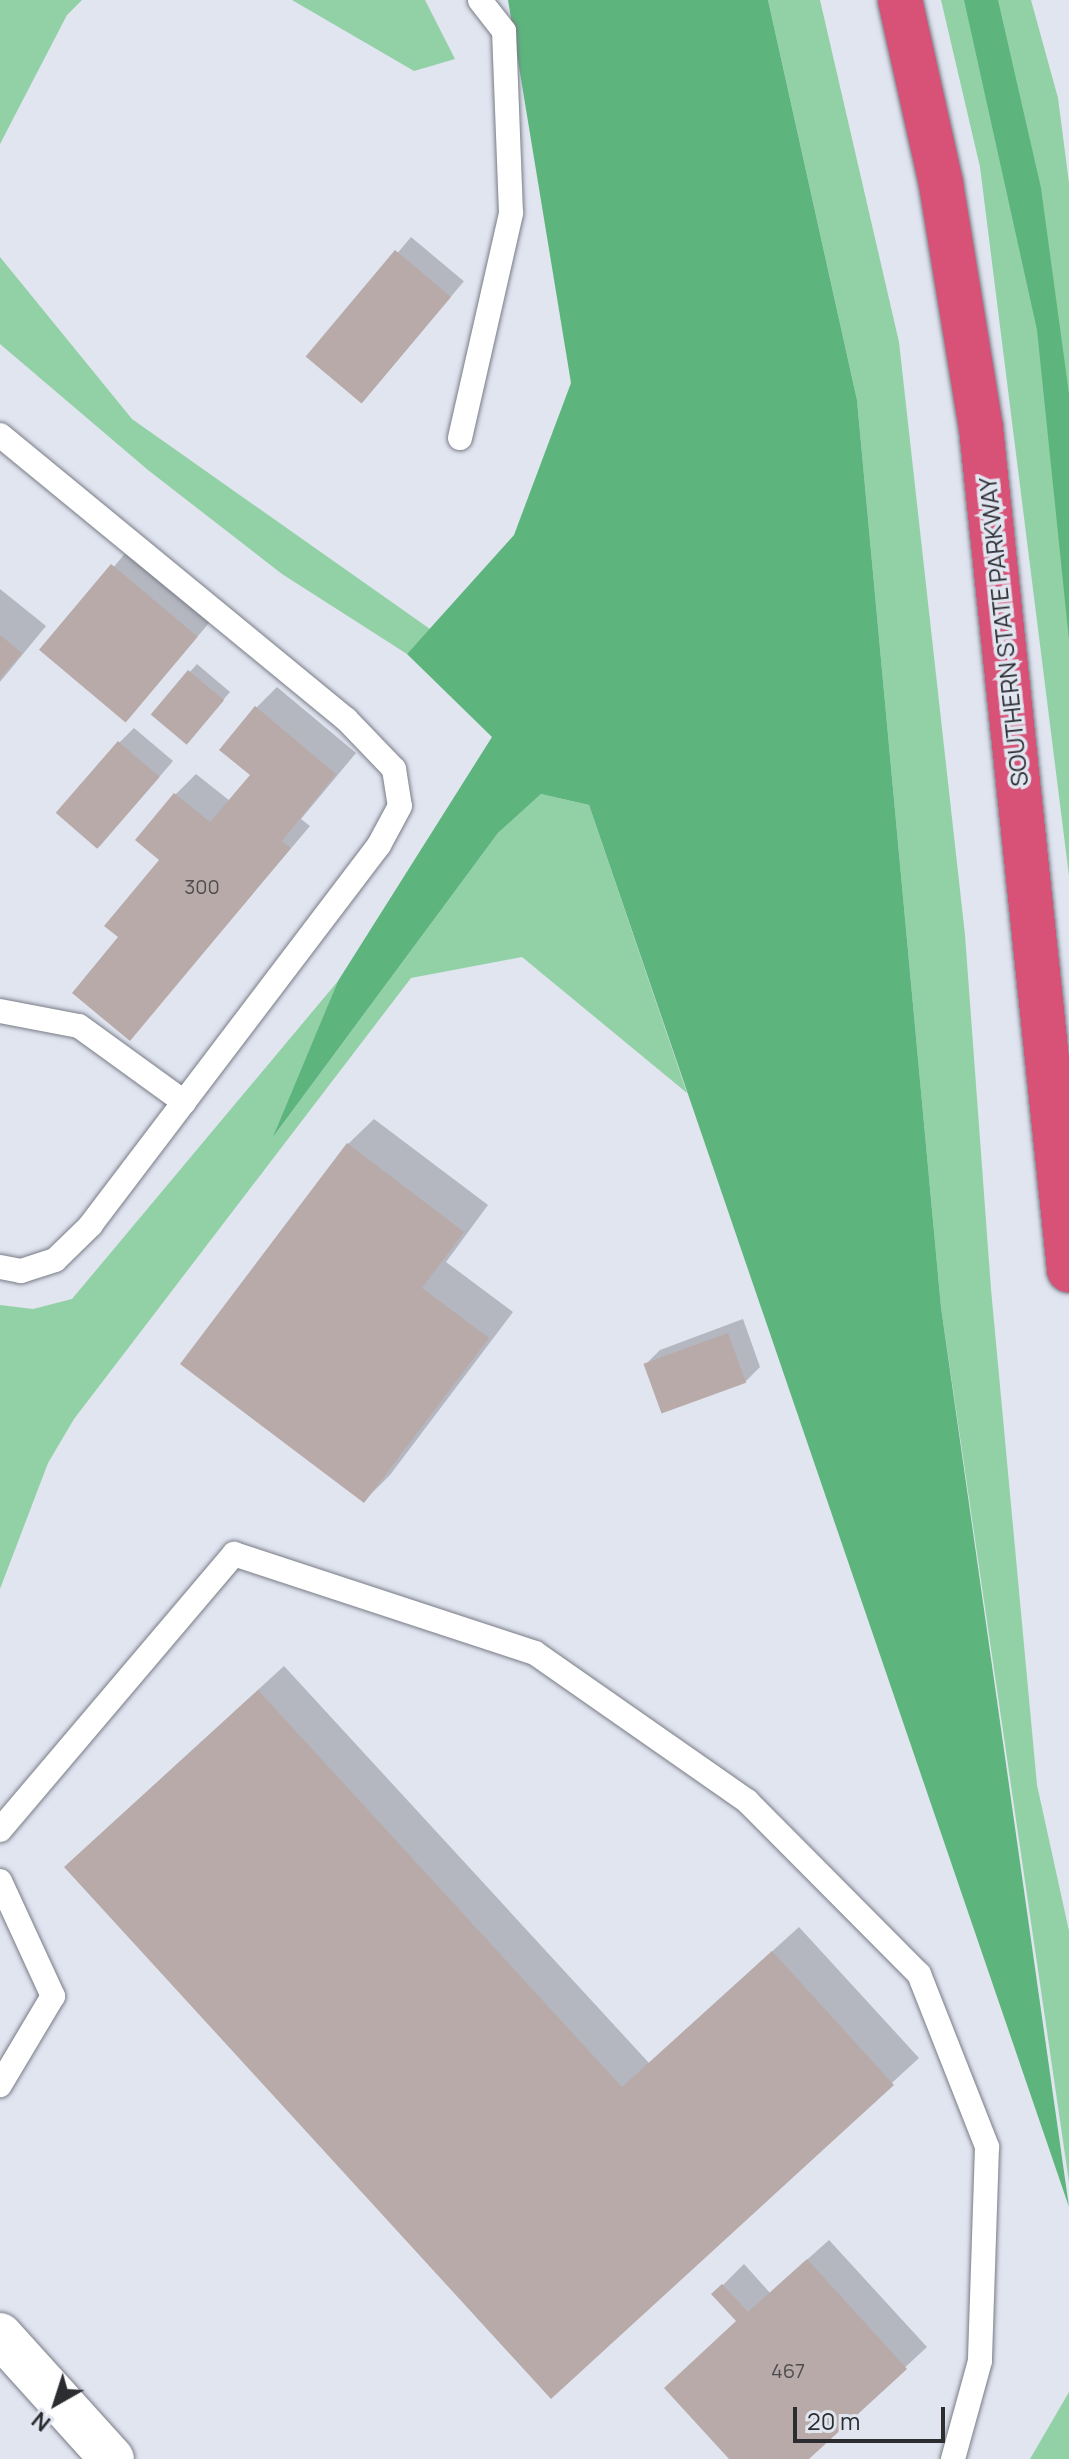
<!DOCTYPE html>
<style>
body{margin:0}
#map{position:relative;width:1069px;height:2459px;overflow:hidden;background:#e1e5f0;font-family:Manrope,sans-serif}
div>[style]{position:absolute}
.green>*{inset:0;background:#92d1a6}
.forest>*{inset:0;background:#5db57d}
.shadow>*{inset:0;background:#0003;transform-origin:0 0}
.building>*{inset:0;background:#b8aaa8;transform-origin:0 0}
.roads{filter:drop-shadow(0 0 2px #787c86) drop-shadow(0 0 2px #787c86)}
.service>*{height:24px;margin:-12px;padding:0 12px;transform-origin:12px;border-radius:12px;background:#fff}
.minor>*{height:44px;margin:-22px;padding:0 22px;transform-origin:22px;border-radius:22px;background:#fff}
.motorway>*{height:44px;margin:-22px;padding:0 22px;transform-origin:22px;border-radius:22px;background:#d85176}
span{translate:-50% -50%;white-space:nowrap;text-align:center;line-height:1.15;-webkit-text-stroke:7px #e1e5f0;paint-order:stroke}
.number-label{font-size:20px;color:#4e4c4f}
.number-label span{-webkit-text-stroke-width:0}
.street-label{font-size:24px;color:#2b2d31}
.north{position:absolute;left:16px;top:2363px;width:80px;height:80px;-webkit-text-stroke:6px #e1e5f0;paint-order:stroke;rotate:219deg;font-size:22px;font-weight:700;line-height:32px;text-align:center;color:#2b2d31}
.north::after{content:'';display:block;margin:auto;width:28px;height:36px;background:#2b2d31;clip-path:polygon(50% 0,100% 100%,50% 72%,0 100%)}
.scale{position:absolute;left:793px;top:2407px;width:152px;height:36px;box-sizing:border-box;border:4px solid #2b2d31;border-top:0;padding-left:10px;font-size:24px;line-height:28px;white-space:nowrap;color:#2b2d31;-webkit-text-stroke:6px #e1e5f0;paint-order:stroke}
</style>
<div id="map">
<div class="green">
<i style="clip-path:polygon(0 0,82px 0,67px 15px,0 144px)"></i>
<i style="clip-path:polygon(292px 0,425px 0,455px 59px,414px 71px)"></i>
<i style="clip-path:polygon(768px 0,820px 0,899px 342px,965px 935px,991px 1289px,1037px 1785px,1069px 1931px,1069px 2182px,941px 1307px,857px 400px)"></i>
<i style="clip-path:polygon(941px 0,1031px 0,1058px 98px,1069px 183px,1069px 876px,980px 167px)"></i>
<i style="clip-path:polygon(0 257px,132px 419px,430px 629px,407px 654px,282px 574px,148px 470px,0 344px)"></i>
<i style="clip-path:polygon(541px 794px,589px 805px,687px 1093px,522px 957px,411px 978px,74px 1419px,48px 1463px,0 1589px,0 1305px,33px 1309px,72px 1299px,338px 981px,276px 1133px,498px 833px)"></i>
<i style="clip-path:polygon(1069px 2392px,1069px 2459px,1030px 2459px)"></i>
</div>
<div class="forest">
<i style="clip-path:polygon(508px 0,768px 0,857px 400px,941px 1307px,1069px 2207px,589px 805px,541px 794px,498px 833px,273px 1137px,338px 981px,492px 737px,407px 654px,514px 535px,571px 383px)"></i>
<i style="clip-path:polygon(964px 0,998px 0,1041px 188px,1069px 394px,1069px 640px,1037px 330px)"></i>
</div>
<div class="shadow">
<i style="left:411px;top:237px;width:69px;height:157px;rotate:40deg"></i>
<i style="left:133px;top:544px;width:109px;height:139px;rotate:40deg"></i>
<i style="clip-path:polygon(0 589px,46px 626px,0 682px)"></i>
<i style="clip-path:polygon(197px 664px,230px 692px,194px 734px,153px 713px)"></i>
<i style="clip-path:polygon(277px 687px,356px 753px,301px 819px,310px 826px,130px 1039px,121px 937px,162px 860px,175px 795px,196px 774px,230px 801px,253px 774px,256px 708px)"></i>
<i style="clip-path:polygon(134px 728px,173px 761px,99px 847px,119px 743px)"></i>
<i style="clip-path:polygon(374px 1119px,488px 1205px,446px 1262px,513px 1312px,390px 1475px,364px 1501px,348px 1144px)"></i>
<i style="clip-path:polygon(743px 1319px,760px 1367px,745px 1382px,645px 1365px,660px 1350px)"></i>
<i style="clip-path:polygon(284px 1666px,649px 2063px,799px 1927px,919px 2058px,552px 2396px,93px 1841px)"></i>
<i style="clip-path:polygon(829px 2240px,927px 2347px,806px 2459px,732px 2459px,738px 2320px,714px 2294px,744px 2264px,770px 2293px)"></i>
</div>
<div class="building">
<i style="left:395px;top:250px;width:73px;height:139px;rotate:40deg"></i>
<i style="left:111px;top:564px;width:113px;height:112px;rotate:40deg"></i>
<i style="clip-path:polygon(0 635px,22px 653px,0 679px)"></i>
<i style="left:188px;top:670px;width:47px;height:58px;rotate:40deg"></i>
<i style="clip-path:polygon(255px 706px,336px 774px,282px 841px,291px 848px,130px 1041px,72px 993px,118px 937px,104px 926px,159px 860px,135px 840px,174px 793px,210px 822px,250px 775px,219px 750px)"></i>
<i style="left:118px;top:741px;width:55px;height:95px;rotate:41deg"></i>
<i style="clip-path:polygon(347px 1143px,464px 1232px,422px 1288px,489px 1338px,364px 1503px,180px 1364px)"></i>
<i style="left:728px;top:1333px;width:53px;height:90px;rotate:70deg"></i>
<i style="clip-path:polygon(258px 1690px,622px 2087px,772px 1951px,894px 2085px,551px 2399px,64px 1867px)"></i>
<i style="clip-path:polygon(807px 2259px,907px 2369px,809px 2459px,729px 2459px,664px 2388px,736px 2321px,711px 2294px,722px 2284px,748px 2312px)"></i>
</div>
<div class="roads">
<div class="service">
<i style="left:0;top:435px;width:448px;rotate:39.4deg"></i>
<i style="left:346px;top:719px;width:69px;rotate:46.2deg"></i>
<i style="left:394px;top:769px;width:37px;rotate:81deg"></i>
<i style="left:400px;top:806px;width:44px;rotate:118.3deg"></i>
<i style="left:379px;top:845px;width:477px;rotate:127.2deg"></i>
<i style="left:91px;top:1225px;width:50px;rotate:135.8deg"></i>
<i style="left:55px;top:1260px;width:36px;rotate:162deg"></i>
<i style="left:21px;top:1271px;width:21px;rotate:-169deg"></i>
<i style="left:460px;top:438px;width:231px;rotate:-77.2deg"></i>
<i style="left:511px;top:213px;width:182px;rotate:-92.2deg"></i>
<i style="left:504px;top:31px;width:39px;rotate:-128deg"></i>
<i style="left:0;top:1011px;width:80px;rotate:10.8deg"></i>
<i style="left:79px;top:1026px;width:130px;rotate:35.9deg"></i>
<i style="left:0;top:1830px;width:362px;rotate:-49.7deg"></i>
<i style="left:234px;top:1554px;width:317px;rotate:18.2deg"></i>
<i style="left:535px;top:1653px;width:259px;rotate:34.9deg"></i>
<i style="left:747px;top:1801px;width:244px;rotate:45.2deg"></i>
<i style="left:919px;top:1974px;width:186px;rotate:68.5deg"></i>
<i style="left:987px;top:2147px;width:214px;rotate:91.9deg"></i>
<i style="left:980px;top:2361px;width:102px;rotate:105.4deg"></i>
<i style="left:0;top:1881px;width:127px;rotate:65.3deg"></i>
<i style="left:53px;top:1996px;width:104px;rotate:120.8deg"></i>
</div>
<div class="minor">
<i style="left:0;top:2335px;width:167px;rotate:47.9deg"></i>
</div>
<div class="motorway">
<i style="left:900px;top:0;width:189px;rotate:77.4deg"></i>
<i style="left:941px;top:184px;width:247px;rotate:80.7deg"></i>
<i style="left:981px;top:428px;width:847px;rotate:84.03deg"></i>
</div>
</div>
<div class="number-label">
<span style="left:202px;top:886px">300</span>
<span style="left:788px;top:2370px">467</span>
</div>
<div class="street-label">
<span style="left:1003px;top:632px;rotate:-96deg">SOUTHERN STATE PARKWAY</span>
</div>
<div class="north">N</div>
<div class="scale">20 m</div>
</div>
